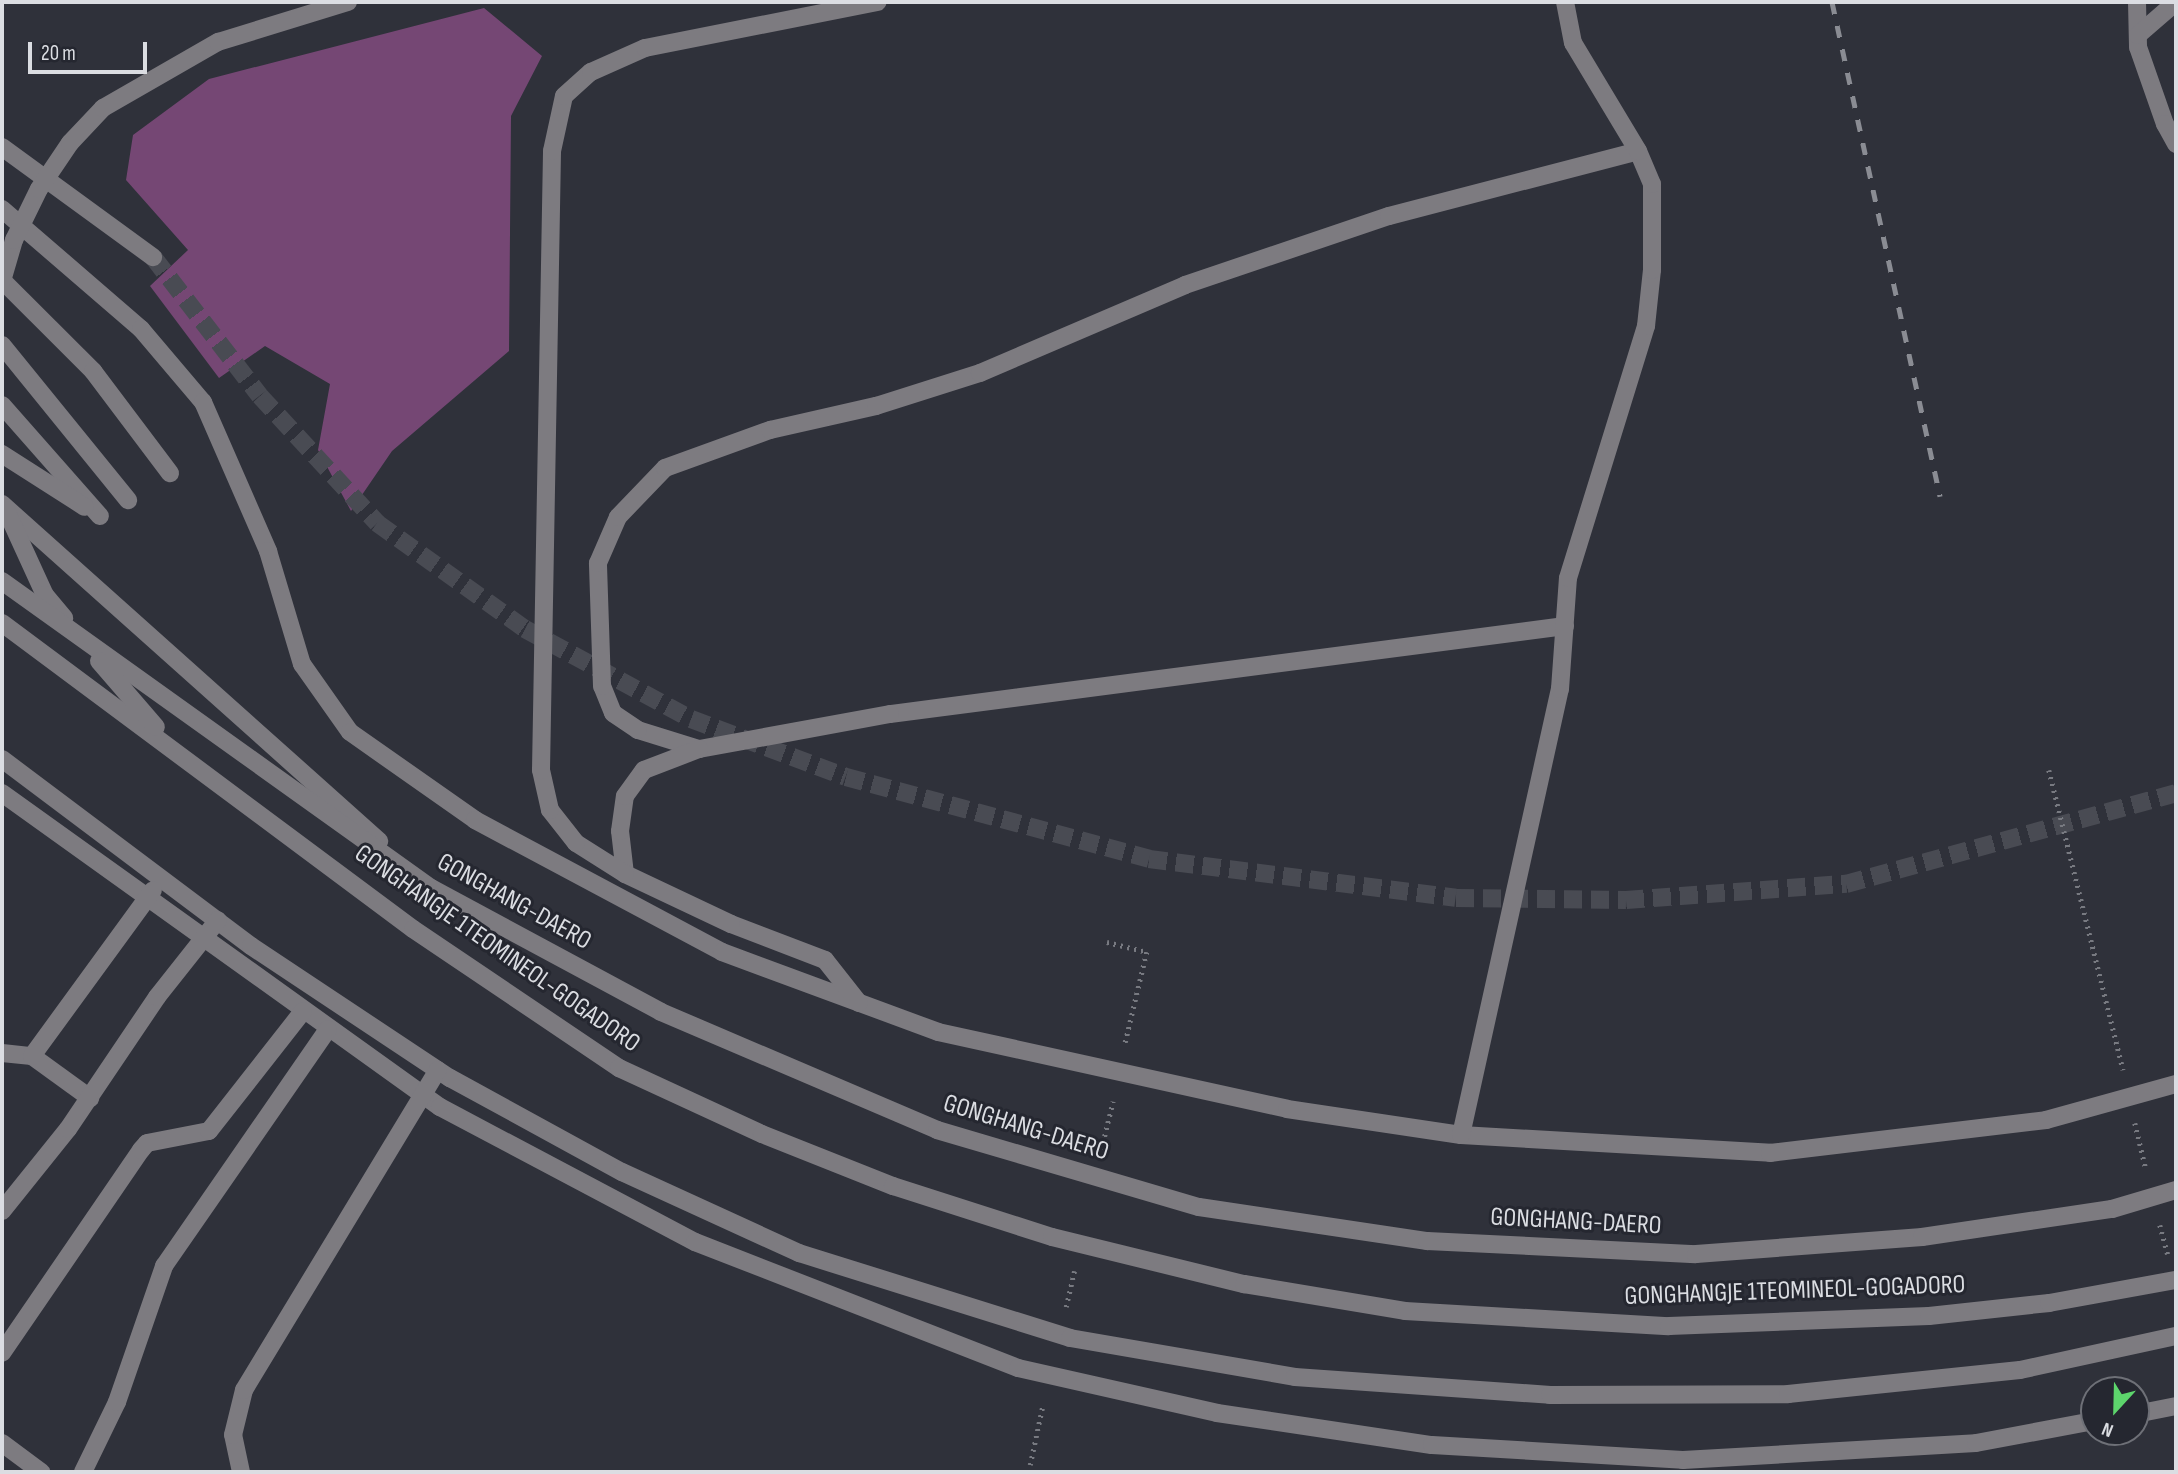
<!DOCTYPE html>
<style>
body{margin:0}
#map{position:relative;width:2178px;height:1474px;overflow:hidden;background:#2f313a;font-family:"Sofia Sans Condensed",sans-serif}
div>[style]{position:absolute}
.forest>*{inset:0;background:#754774}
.minor-tunnel>*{height:18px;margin-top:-9px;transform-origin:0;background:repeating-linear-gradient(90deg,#494b53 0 18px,transparent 0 27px)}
.path>*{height:4.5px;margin-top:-2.25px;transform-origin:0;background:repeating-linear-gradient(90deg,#787a81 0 2px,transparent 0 7px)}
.minor>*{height:18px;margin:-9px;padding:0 9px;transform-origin:9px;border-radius:9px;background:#7d7b80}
.rail>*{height:5px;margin-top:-2.5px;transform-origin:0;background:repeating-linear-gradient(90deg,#8a8c93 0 12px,transparent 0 24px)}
span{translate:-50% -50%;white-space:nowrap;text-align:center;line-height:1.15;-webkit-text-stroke:6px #252730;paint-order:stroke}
.street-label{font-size:26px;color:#dbdde2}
.frame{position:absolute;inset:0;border:4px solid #dbdde2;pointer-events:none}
.north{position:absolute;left:2080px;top:1376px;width:70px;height:70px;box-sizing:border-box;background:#252730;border:2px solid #6e7077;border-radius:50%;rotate:202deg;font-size:19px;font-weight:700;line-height:28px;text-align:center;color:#dbdde2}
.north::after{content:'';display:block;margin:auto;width:24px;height:32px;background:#5dd56c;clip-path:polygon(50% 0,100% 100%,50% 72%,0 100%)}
.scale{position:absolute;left:28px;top:42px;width:119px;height:32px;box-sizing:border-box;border:4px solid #dbdde2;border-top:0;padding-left:9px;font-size:21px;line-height:24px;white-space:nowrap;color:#dbdde2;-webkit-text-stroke:5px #252730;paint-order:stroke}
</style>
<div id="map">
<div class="forest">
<i style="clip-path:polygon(484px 8px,542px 56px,511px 116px,509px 351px,392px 451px,351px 511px,318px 450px,330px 384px,265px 346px,219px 378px,150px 286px,188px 250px,126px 180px,133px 135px,209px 79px)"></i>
</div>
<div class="minor-tunnel">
<i style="left:153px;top:257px;width:175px;rotate:52.4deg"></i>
<i style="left:260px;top:396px;width:173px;rotate:47.3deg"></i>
<i style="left:377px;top:523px;width:182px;rotate:35.6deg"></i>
<i style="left:525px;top:629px;width:189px;rotate:28.5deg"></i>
<i style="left:691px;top:719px;width:165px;rotate:20.5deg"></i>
<i style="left:846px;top:777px;width:314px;rotate:15.1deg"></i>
<i style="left:1149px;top:859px;width:309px;rotate:7.2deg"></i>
<i style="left:1456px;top:898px;width:170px;rotate:0.7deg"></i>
<i style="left:1626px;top:900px;width:221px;rotate:-4.2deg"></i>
<i style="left:1846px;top:884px;width:342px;rotate:-15.4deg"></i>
</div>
<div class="path">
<i style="left:2049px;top:770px;width:309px;rotate:76.1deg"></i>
<i style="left:1107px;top:942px;width:41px;rotate:14deg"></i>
<i style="left:1147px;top:952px;width:95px;rotate:103.4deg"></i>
<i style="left:2135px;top:1123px;width:47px;rotate:76.6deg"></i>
<i style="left:1101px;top:1150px;width:50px;rotate:-76.2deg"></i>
<i style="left:2160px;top:1225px;width:30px;rotate:75deg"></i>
<i style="left:1066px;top:1307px;width:37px;rotate:-77deg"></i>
<i style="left:1030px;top:1465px;width:62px;rotate:-78deg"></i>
</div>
<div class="minor">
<i style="left:2137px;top:2px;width:45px;rotate:88.7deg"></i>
<i style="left:2138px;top:47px;width:82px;rotate:70.7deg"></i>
<i style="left:2165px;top:124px;width:23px;rotate:61deg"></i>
<i style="left:2138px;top:35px;width:50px;rotate:-41deg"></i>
<i style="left:2px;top:147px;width:187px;rotate:36.1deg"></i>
<i style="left:2px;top:209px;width:184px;rotate:40.8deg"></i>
<i style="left:141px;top:329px;width:96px;rotate:49.7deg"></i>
<i style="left:203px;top:402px;width:163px;rotate:66.4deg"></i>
<i style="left:268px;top:551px;width:118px;rotate:73.3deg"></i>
<i style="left:302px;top:664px;width:83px;rotate:54.8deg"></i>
<i style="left:350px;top:732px;width:153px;rotate:35.1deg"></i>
<i style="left:475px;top:820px;width:280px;rotate:28.1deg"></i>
<i style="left:722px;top:952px;width:230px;rotate:20.3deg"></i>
<i style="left:938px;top:1032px;width:357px;rotate:12.4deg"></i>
<i style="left:1287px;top:1109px;width:176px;rotate:8.5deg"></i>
<i style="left:1461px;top:1135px;width:310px;rotate:3.3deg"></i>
<i style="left:1770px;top:1153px;width:278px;rotate:-6.8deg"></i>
<i style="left:2046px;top:1120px;width:135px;rotate:-15.5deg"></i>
<i style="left:2px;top:280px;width:129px;rotate:45deg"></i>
<i style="left:93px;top:371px;width:128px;rotate:53deg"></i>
<i style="left:2px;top:281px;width:43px;rotate:-73.7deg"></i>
<i style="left:14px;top:240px;width:57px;rotate:-63.9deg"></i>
<i style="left:39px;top:189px;width:55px;rotate:-56deg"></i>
<i style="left:70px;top:143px;width:48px;rotate:-46.7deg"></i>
<i style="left:103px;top:108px;width:133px;rotate:-29.9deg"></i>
<i style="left:218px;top:42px;width:136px;rotate:-17.1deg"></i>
<i style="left:2px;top:345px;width:200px;rotate:50.9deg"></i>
<i style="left:2px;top:405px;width:148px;rotate:48.6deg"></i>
<i style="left:2px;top:454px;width:98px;rotate:32.6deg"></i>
<i style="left:2px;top:504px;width:506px;rotate:41.79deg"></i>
<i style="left:6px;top:510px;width:94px;rotate:65.4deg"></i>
<i style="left:45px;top:595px;width:30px;rotate:50deg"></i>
<i style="left:2px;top:581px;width:528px;rotate:35.59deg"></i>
<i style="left:431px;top:888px;width:261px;rotate:28.3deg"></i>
<i style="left:661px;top:1012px;width:300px;rotate:23.1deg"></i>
<i style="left:937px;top:1130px;width:273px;rotate:16.4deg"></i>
<i style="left:1199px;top:1207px;width:231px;rotate:8.5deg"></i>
<i style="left:1427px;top:1241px;width:269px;rotate:2.8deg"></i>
<i style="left:1696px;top:1254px;width:227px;rotate:-4.3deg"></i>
<i style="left:1922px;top:1237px;width:192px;rotate:-8.4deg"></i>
<i style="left:2112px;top:1209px;width:67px;rotate:-16.5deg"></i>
<i style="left:2px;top:623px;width:512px;rotate:36.67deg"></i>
<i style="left:413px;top:929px;width:249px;rotate:34deg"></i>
<i style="left:619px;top:1068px;width:157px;rotate:24.8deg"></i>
<i style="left:762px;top:1134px;width:141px;rotate:21.7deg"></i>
<i style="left:893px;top:1186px;width:167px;rotate:17.8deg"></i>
<i style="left:1052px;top:1237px;width:198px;rotate:13.8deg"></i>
<i style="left:1244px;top:1284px;width:163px;rotate:9.5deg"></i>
<i style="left:1405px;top:1311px;width:264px;rotate:3.3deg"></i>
<i style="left:1669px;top:1326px;width:260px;rotate:-2.2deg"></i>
<i style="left:1929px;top:1316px;width:121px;rotate:-6.2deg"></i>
<i style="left:2049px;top:1303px;width:129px;rotate:-10.3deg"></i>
<i style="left:1565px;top:626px;width:681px;rotate:172.57deg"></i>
<i style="left:890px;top:714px;width:194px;rotate:169.6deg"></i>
<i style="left:699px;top:749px;width:64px;rotate:-162.7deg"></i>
<i style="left:638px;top:730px;width:30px;rotate:-146deg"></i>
<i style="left:613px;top:713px;width:29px;rotate:-112deg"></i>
<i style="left:602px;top:686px;width:123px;rotate:-91.9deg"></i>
<i style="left:598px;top:563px;width:50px;rotate:-66.5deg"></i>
<i style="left:618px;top:517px;width:68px;rotate:-46.2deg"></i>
<i style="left:665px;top:468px;width:112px;rotate:-19.9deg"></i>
<i style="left:770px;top:430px;width:109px;rotate:-12.8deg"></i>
<i style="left:876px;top:406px;width:109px;rotate:-17.6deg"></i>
<i style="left:980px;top:373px;width:223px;rotate:-23.2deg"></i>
<i style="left:1185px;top:285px;width:215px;rotate:-18.7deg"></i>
<i style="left:1389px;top:216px;width:257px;rotate:-14.6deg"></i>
<i style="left:99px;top:661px;width:87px;rotate:49.2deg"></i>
<i style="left:2px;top:759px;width:311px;rotate:36.9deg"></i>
<i style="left:251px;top:946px;width:239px;rotate:33.6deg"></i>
<i style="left:450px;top:1078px;width:196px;rotate:28.7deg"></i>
<i style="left:622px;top:1172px;width:195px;rotate:24.6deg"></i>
<i style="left:799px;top:1253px;width:284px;rotate:17.4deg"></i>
<i style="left:1070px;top:1338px;width:228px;rotate:9.8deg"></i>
<i style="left:1295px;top:1377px;width:256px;rotate:4deg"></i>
<i style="left:1550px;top:1395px;width:238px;rotate:-0.2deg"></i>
<i style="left:1788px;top:1394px;width:233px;rotate:-5.9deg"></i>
<i style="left:2020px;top:1370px;width:160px;rotate:-12.3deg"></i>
<i style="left:2px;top:793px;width:539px;rotate:35.64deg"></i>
<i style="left:440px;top:1107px;width:289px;rotate:27.9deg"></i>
<i style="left:695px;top:1242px;width:347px;rotate:21.3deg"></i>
<i style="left:1018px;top:1368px;width:204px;rotate:12.7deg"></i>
<i style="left:1217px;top:1413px;width:217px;rotate:8.5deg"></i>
<i style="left:1432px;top:1445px;width:251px;rotate:3.4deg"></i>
<i style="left:1683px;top:1460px;width:293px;rotate:-3.3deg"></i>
<i style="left:1976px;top:1443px;width:120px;rotate:-10.6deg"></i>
<i style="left:625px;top:874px;width:43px;rotate:-96.6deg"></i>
<i style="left:620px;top:831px;width:35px;rotate:-82deg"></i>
<i style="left:625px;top:796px;width:32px;rotate:-54deg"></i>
<i style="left:644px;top:770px;width:59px;rotate:-20.9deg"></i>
<i style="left:859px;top:1003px;width:55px;rotate:-128.3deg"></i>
<i style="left:825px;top:960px;width:101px;rotate:-159deg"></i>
<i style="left:731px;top:924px;width:117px;rotate:-154.7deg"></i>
<i style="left:625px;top:874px;width:58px;rotate:-147.7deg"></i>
<i style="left:576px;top:843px;width:42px;rotate:-128.2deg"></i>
<i style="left:550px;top:810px;width:41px;rotate:-102.7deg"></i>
<i style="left:541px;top:770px;width:619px;rotate:-88.98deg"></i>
<i style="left:552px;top:151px;width:56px;rotate:-77.7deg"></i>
<i style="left:564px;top:96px;width:36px;rotate:-42deg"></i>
<i style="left:591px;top:72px;width:59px;rotate:-24deg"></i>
<i style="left:645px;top:48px;width:237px;rotate:-11.2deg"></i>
<i style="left:2px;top:1053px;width:30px;rotate:6deg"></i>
<i style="left:32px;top:1056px;width:72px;rotate:35.9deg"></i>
<i style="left:32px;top:1056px;width:205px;rotate:-53.9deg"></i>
<i style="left:1461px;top:1135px;width:457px;rotate:-77.5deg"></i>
<i style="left:1560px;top:689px;width:111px;rotate:-85.9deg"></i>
<i style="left:1568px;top:578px;width:264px;rotate:-72.8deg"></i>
<i style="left:1646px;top:326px;width:56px;rotate:-83.9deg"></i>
<i style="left:1652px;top:270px;width:86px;rotate:-90deg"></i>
<i style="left:1652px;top:184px;width:36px;rotate:-113deg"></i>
<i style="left:1638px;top:151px;width:126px;rotate:-121deg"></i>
<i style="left:1573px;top:43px;width:42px;rotate:-101deg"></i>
<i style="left:2px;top:1211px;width:105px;rotate:-51.2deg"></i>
<i style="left:68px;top:1129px;width:159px;rotate:-56deg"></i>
<i style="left:157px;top:997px;width:98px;rotate:-51.6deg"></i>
<i style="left:2px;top:1353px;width:246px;rotate:-55.6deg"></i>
<i style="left:141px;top:1150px;width:9px;rotate:-49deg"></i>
<i style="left:147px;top:1143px;width:63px;rotate:-11deg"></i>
<i style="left:209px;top:1131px;width:152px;rotate:-51.9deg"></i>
<i style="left:2136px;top:1414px;width:41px;rotate:-11.3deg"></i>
<i style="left:2px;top:1443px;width:49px;rotate:36.6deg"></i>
<i style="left:83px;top:1472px;width:78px;rotate:-64.1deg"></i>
<i style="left:117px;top:1402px;width:144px;rotate:-70.9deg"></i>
<i style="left:164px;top:1266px;width:288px;rotate:-55.3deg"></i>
<i style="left:241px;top:1472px;width:38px;rotate:-102deg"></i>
<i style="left:233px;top:1435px;width:46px;rotate:-76.3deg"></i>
<i style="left:244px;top:1390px;width:374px;rotate:-58.8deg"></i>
</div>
<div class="rail">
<i style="left:1832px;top:2px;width:506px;rotate:77.67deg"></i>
</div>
<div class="street-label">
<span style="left:514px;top:902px;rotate:29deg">GONGHANG-DAERO</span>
<span style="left:497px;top:949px;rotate:35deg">GONGHANGJE 1TEOMINEOL-GOGADORO</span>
<span style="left:1026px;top:1128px;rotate:17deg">GONGHANG-DAERO</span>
<span style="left:1576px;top:1222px;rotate:3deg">GONGHANG-DAERO</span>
<span style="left:1795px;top:1291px;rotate:-2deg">GONGHANGJE 1TEOMINEOL-GOGADORO</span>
</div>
<div class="frame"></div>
<div class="north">N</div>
<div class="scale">20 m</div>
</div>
